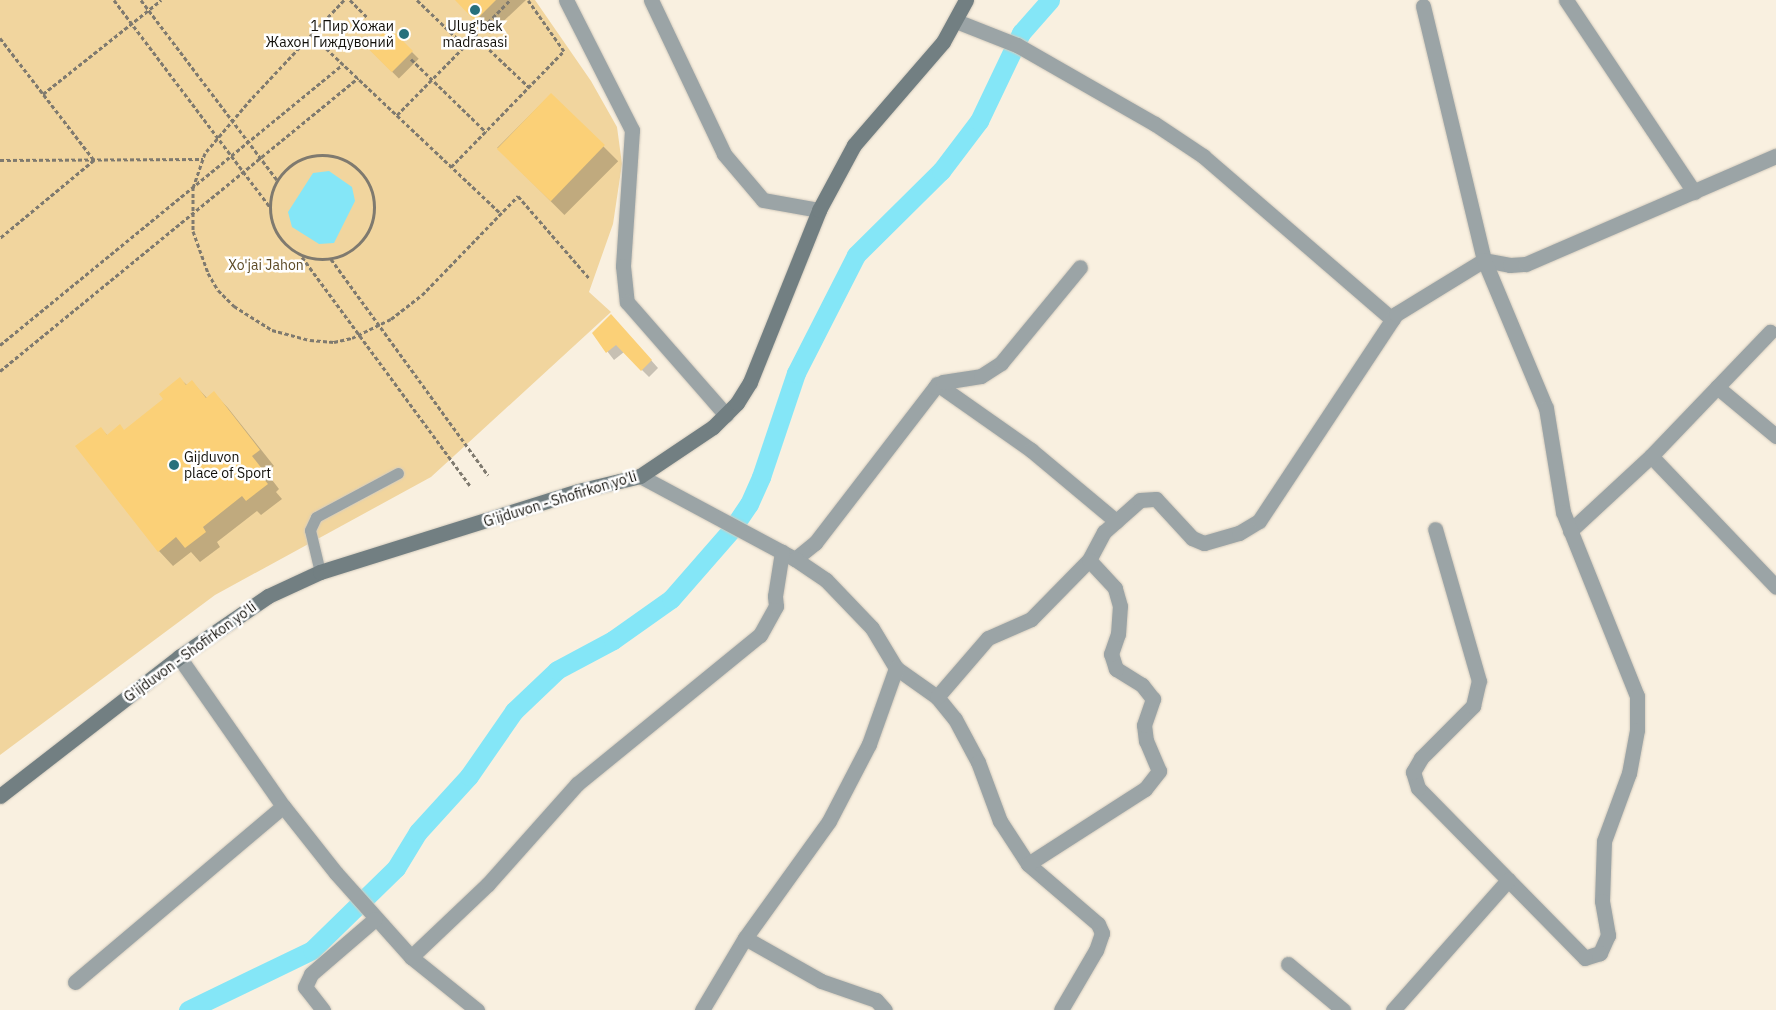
<!DOCTYPE html>
<meta charset="utf-8">
<style>
body{margin:0}
#map{position:relative;width:1776px;height:1010px;overflow:hidden;background:#f9f0e0;font-family:"IBM Plex Sans",sans-serif}
div>[style]{position:absolute}
.green>*{inset:0;background:#f1d59e}
.water>*{inset:0;background:#84e6f7}
.shadow>*{inset:0;background:#0003;transform-origin:0 0}
.canal>*{height:19px;margin:-9.5px;padding:0 9.5px;transform-origin:9.5px;border-radius:9.5px;background:#84e6f7}
.building>*{inset:0;background:#fbd077;transform-origin:0 0}
.path>*{height:3px;margin-top:-1.5px;transform-origin:0;background:repeating-linear-gradient(90deg,#7f7a6f 0 4px,transparent 0 6.5px)}
.path>.ring{margin:-1.5px;padding:0;box-sizing:content-box;background:none;border:3px solid #7f7a6f;border-radius:50%}
.roads{filter:drop-shadow(0 0 1px #d4ccbe) drop-shadow(0 0 1px #d4ccbe)}
.lane>*{height:11px;margin:-5.5px;padding:0 5.5px;transform-origin:5.5px;border-radius:5.5px;background:#9ba4a6}
.street>*{height:15px;margin:-7.5px;padding:0 7.5px;transform-origin:7.5px;border-radius:7.5px;background:#9ba4a6}
.secondary>*{height:15px;margin:-7.5px;padding:0 7.5px;transform-origin:7.5px;border-radius:7.5px;background:#727f82}
.dots>*{width:14px;height:14px;translate:-50% -50%;box-sizing:border-box;border:2px solid #fff;border-radius:50%}
span{translate:-50% -50%;white-space:nowrap;text-align:center;line-height:1.15;-webkit-text-stroke:5px #fff;paint-order:stroke}
.poi-label{font-size:14px;color:#110f09}
.right{translate:-100% -50%;text-align:right}
.left{translate:0 -50%;text-align:left}
.park-label{font-size:14px;color:#5c4a25}
.street-label{font-size:14px;color:#110f09}
</style>
<div id="map">
<div class="green">
<i style="clip-path:polygon(0 0,535px 0,591px 81px,617px 127px,622px 164px,613px 224px,589px 292px,611px 312px,431px 477px,215px 595px,0 755px)"></i>
</div>
<div class="water">
<i style="clip-path:polygon(329px 171px,352px 187px,355px 201px,334px 243px,319px 244px,292px 227px,288px 212px,313px 173px)"></i>
</div>
<div class="shadow">
<i style="clip-path:polygon(457px 0,526px 0,490px 34px)"></i>
<i style="left:389px;top:29px;width:42px;height:28px;rotate:45deg"></i>
<i style="left:551px;top:94px;width:95px;height:76px;rotate:45deg"></i>
<i style="clip-path:polygon(618px 323px,658px 368px,649px 377px,624px 352px,614px 360px,593px 333px)"></i>
<i style="clip-path:polygon(180px 379px,187px 385px,192px 382px,207px 398px,214px 393px,228px 408px,274px 466px,266px 472px,279px 489px,276px 492px,282px 499px,261px 515px,257px 511px,217px 542px,220px 547px,200px 562px,191px 552px,173px 566px,159px 551px,100px 428px,108px 436px,124px 431px,165px 399px)"></i>
</div>
<div class="canal">
<i style="left:188px;top:1010px;width:138px;rotate:-25.8deg"></i>
<i style="left:312px;top:950px;width:117px;rotate:-44.3deg"></i>
<i style="left:396px;top:868px;width:42px;rotate:-58.6deg"></i>
<i style="left:418px;top:832px;width:76px;rotate:-47.7deg"></i>
<i style="left:469px;top:776px;width:79px;rotate:-55.3deg"></i>
<i style="left:514px;top:711px;width:59px;rotate:-43.6deg"></i>
<i style="left:557px;top:670px;width:64px;rotate:-28.2deg"></i>
<i style="left:613px;top:640px;width:71px;rotate:-35.3deg"></i>
<i style="left:671px;top:599px;width:93px;rotate:-48.9deg"></i>
<i style="left:732px;top:529px;width:30px;rotate:-56deg"></i>
<i style="left:749px;top:504px;width:30px;rotate:-66deg"></i>
<i style="left:761px;top:477px;width:110px;rotate:-71.4deg"></i>
<i style="left:796px;top:373px;width:132px;rotate:-63deg"></i>
<i style="left:856px;top:255px;width:120px;rotate:-44.7deg"></i>
<i style="left:941px;top:171px;width:63px;rotate:-52.8deg"></i>
<i style="left:979px;top:121px;width:98px;rotate:-64.5deg"></i>
<i style="left:1021px;top:33px;width:44px;rotate:-48.7deg"></i>
</div>
<div class="building">
<i style="clip-path:polygon(455px 0,496px 0,475px 21px)"></i>
<i style="left:389px;top:27px;width:34px;height:30px;rotate:45deg"></i>
<i style="left:551px;top:93px;width:75px;height:78px;rotate:44deg"></i>
<i style="clip-path:polygon(611px 314px,652px 360px,641px 371px,616px 345px,606px 353px,592px 333px)"></i>
<i style="clip-path:polygon(180px 377px,186px 385px,192px 380px,206px 398px,214px 391px,260px 450px,252px 456px,266px 474px,262px 477px,268px 484px,246px 501px,242px 496px,203px 527px,206px 532px,185px 548px,176px 537px,158px 552px,75px 446px,101px 427px,107px 435px,120px 424px,124px 430px,163px 399px,159px 394px)"></i>
</div>
<div class="path">
<i style="left:114px;top:0;width:259px;rotate:53deg"></i>
<i style="left:141px;top:0;width:226px;rotate:52.9deg"></i>
<i style="left:344px;top:0;width:136px;rotate:133.2deg"></i>
<i style="left:251px;top:99px;width:71px;rotate:130.4deg"></i>
<i style="left:205px;top:153px;width:36px;rotate:109deg"></i>
<i style="left:193px;top:187px;width:44px;rotate:90deg"></i>
<i style="left:193px;top:231px;width:45px;rotate:70.3deg"></i>
<i style="left:208px;top:273px;width:20px;rotate:60deg"></i>
<i style="left:218px;top:290px;width:23px;rotate:45deg"></i>
<i style="left:234px;top:306px;width:45px;rotate:32.3deg"></i>
<i style="left:272px;top:330px;width:39px;rotate:15deg"></i>
<i style="left:310px;top:340px;width:24px;rotate:5deg"></i>
<i style="left:334px;top:342px;width:18px;rotate:-13deg"></i>
<i style="left:352px;top:338px;width:43px;rotate:-26deg"></i>
<i style="left:391px;top:319px;width:39px;rotate:-38deg"></i>
<i style="left:422px;top:295px;width:138px;rotate:-45.9deg"></i>
<i style="left:518px;top:196px;width:108px;rotate:49.1deg"></i>
<i style="left:350px;top:0;width:24px;rotate:45deg"></i>
<i style="left:417px;top:0;width:66px;rotate:43.8deg"></i>
<i style="left:312px;top:35px;width:260px;rotate:43.4deg"></i>
<i style="left:475px;top:36px;width:74px;rotate:43.4deg"></i>
<i style="left:0;top:38px;width:154px;rotate:52.4deg"></i>
<i style="left:94px;top:160px;width:122px;rotate:140.3deg"></i>
<i style="left:411px;top:59px;width:105px;rotate:44.2deg"></i>
<i style="left:43px;top:94px;width:151px;rotate:-38.5deg"></i>
<i style="left:397px;top:115px;width:161px;rotate:-45.5deg"></i>
<i class="ring" style="left:270px;top:155px;width:101px;height:101px"></i>
<i style="left:0;top:160px;width:203px;rotate:-0.3deg"></i>
<i style="left:451px;top:167px;width:162px;rotate:-45.8deg"></i>
<i style="left:564px;top:51px;width:62px;rotate:-125.2deg"></i>
<i style="left:302px;top:257px;width:285px;rotate:53.7deg"></i>
<i style="left:331px;top:259px;width:267px;rotate:54deg"></i>
<i style="left:0;top:345px;width:443px;rotate:-39.3deg"></i>
<i style="left:0;top:371px;width:463px;rotate:-39.3deg"></i>
</div>
<div class="roads">
<div class="lane">
<i style="left:320px;top:572px;width:43px;rotate:-103.4deg"></i>
<i style="left:310px;top:530px;width:14px;rotate:-65deg"></i>
<i style="left:316px;top:517px;width:93px;rotate:-28.2deg"></i>
</div>
<div class="street">
<i style="left:566px;top:0;width:146px;rotate:63.1deg"></i>
<i style="left:632px;top:130px;width:136px;rotate:93.8deg"></i>
<i style="left:623px;top:266px;width:36px;rotate:84deg"></i>
<i style="left:627px;top:302px;width:150px;rotate:48.8deg"></i>
<i style="left:651px;top:0;width:170px;rotate:64.6deg"></i>
<i style="left:724px;top:154px;width:60px;rotate:49.7deg"></i>
<i style="left:763px;top:200px;width:57px;rotate:10.1deg"></i>
<i style="left:1566px;top:0;width:231px;rotate:56.3deg"></i>
<i style="left:1423px;top:6px;width:261px;rotate:76.5deg"></i>
<i style="left:1484px;top:260px;width:26px;rotate:11deg"></i>
<i style="left:1510px;top:265px;width:16px;rotate:-4deg"></i>
<i style="left:1526px;top:264px;width:272px;rotate:-23.4deg"></i>
<i style="left:956px;top:21px;width:66px;rotate:21.5deg"></i>
<i style="left:1017px;top:45px;width:159px;rotate:29.8deg"></i>
<i style="left:1155px;top:124px;width:58px;rotate:33.7deg"></i>
<i style="left:1203px;top:156px;width:250px;rotate:40.8deg"></i>
<i style="left:937px;top:384px;width:115px;rotate:35.1deg"></i>
<i style="left:1031px;top:450px;width:111px;rotate:39.9deg"></i>
<i style="left:1717px;top:387px;width:77px;rotate:39.7deg"></i>
<i style="left:1651px;top:456px;width:181px;rotate:46.3deg"></i>
<i style="left:640px;top:476px;width:176px;rotate:28.2deg"></i>
<i style="left:795px;top:559px;width:26px;rotate:-39deg"></i>
<i style="left:815px;top:543px;width:197px;rotate:-52.4deg"></i>
<i style="left:935px;top:387px;width:9px;rotate:-32deg"></i>
<i style="left:943px;top:382px;width:38px;rotate:-9deg"></i>
<i style="left:981px;top:376px;width:24px;rotate:-33deg"></i>
<i style="left:1001px;top:363px;width:124px;rotate:-50.5deg"></i>
<i style="left:1570px;top:531px;width:110px;rotate:-42.8deg"></i>
<i style="left:1651px;top:456px;width:172px;rotate:-46.2deg"></i>
<i style="left:795px;top:559px;width:37px;rotate:34deg"></i>
<i style="left:826px;top:580px;width:66px;rotate:46.2deg"></i>
<i style="left:872px;top:628px;width:47px;rotate:59deg"></i>
<i style="left:896px;top:668px;width:50px;rotate:35.3deg"></i>
<i style="left:937px;top:697px;width:28px;rotate:51deg"></i>
<i style="left:955px;top:719px;width:49px;rotate:61.9deg"></i>
<i style="left:978px;top:762px;width:63px;rotate:69.6deg"></i>
<i style="left:1000px;top:821px;width:51px;rotate:56.9deg"></i>
<i style="left:1028px;top:864px;width:92px;rotate:40.6deg"></i>
<i style="left:1098px;top:924px;width:10px;rotate:66deg"></i>
<i style="left:1102px;top:933px;width:18px;rotate:109deg"></i>
<i style="left:1096px;top:950px;width:69px;rotate:120.3deg"></i>
<i style="left:179px;top:657px;width:182px;rotate:55.1deg"></i>
<i style="left:283px;top:806px;width:85px;rotate:51.7deg"></i>
<i style="left:336px;top:873px;width:113px;rotate:48.2deg"></i>
<i style="left:411px;top:957px;width:85px;rotate:38.8deg"></i>
<i style="left:937px;top:697px;width:78px;rotate:-49.2deg"></i>
<i style="left:988px;top:638px;width:47px;rotate:-23.8deg"></i>
<i style="left:1031px;top:619px;width:83px;rotate:-45.5deg"></i>
<i style="left:1089px;top:560px;width:32px;rotate:-62deg"></i>
<i style="left:1104px;top:532px;width:48px;rotate:-41.6deg"></i>
<i style="left:1140px;top:500px;width:16px;rotate:-4deg"></i>
<i style="left:1156px;top:499px;width:53px;rotate:47.3deg"></i>
<i style="left:1192px;top:538px;width:13px;rotate:23deg"></i>
<i style="left:1204px;top:543px;width:36px;rotate:-16deg"></i>
<i style="left:1239px;top:533px;width:23px;rotate:-31deg"></i>
<i style="left:1259px;top:521px;width:248px;rotate:-56.5deg"></i>
<i style="left:1396px;top:314px;width:103px;rotate:-31.5deg"></i>
<i style="left:1484px;top:260px;width:160px;rotate:67.3deg"></i>
<i style="left:1546px;top:408px;width:105px;rotate:80.7deg"></i>
<i style="left:1563px;top:512px;width:198px;rotate:68.1deg"></i>
<i style="left:1637px;top:696px;width:34px;rotate:90deg"></i>
<i style="left:1637px;top:730px;width:44px;rotate:100.5deg"></i>
<i style="left:1629px;top:773px;width:72px;rotate:110.2deg"></i>
<i style="left:1604px;top:841px;width:60px;rotate:91.9deg"></i>
<i style="left:1602px;top:901px;width:35px;rotate:80deg"></i>
<i style="left:1608px;top:935px;width:20px;rotate:114deg"></i>
<i style="left:1600px;top:953px;width:16px;rotate:162deg"></i>
<i style="left:1585px;top:958px;width:238px;rotate:-134.5deg"></i>
<i style="left:1418px;top:788px;width:17px;rotate:-107deg"></i>
<i style="left:1413px;top:772px;width:16px;rotate:-60deg"></i>
<i style="left:1421px;top:758px;width:74px;rotate:-45deg"></i>
<i style="left:1473px;top:706px;width:26px;rotate:-77deg"></i>
<i style="left:1479px;top:681px;width:158px;rotate:-106.1deg"></i>
<i style="left:1028px;top:864px;width:139px;rotate:-32.7deg"></i>
<i style="left:1145px;top:789px;width:23px;rotate:-52deg"></i>
<i style="left:1159px;top:771px;width:33px;rotate:-113deg"></i>
<i style="left:1146px;top:741px;width:16px;rotate:-97deg"></i>
<i style="left:1144px;top:725px;width:28px;rotate:-71deg"></i>
<i style="left:1153px;top:699px;width:18px;rotate:-128deg"></i>
<i style="left:1142px;top:685px;width:31px;rotate:-148deg"></i>
<i style="left:1116px;top:669px;width:16px;rotate:-108deg"></i>
<i style="left:1111px;top:654px;width:21px;rotate:-71deg"></i>
<i style="left:1118px;top:634px;width:28px;rotate:-86deg"></i>
<i style="left:1120px;top:606px;width:19px;rotate:-106deg"></i>
<i style="left:1115px;top:588px;width:38px;rotate:-133deg"></i>
<i style="left:745px;top:938px;width:87px;rotate:29.5deg"></i>
<i style="left:821px;top:981px;width:58px;rotate:19.1deg"></i>
<i style="left:876px;top:1000px;width:13px;rotate:48deg"></i>
<i style="left:411px;top:957px;width:106px;rotate:-43.5deg"></i>
<i style="left:488px;top:884px;width:134px;rotate:-48.3deg"></i>
<i style="left:577px;top:784px;width:236px;rotate:-39.2deg"></i>
<i style="left:760px;top:635px;width:33px;rotate:-61deg"></i>
<i style="left:776px;top:606px;width:10px;rotate:-96deg"></i>
<i style="left:775px;top:596px;width:45px;rotate:-81deg"></i>
<i style="left:1288px;top:964px;width:72px;rotate:39.9deg"></i>
<i style="left:75px;top:982px;width:272px;rotate:-40.2deg"></i>
<i style="left:323px;top:1010px;width:29px;rotate:-128deg"></i>
<i style="left:305px;top:987px;width:14px;rotate:-65deg"></i>
<i style="left:311px;top:974px;width:84px;rotate:-40.7deg"></i>
<i style="left:702px;top:1010px;width:84px;rotate:-59.2deg"></i>
<i style="left:745px;top:938px;width:144px;rotate:-54.3deg"></i>
<i style="left:829px;top:821px;width:87px;rotate:-62.5deg"></i>
<i style="left:869px;top:744px;width:81px;rotate:-70.4deg"></i>
<i style="left:1393px;top:1010px;width:174px;rotate:-48.5deg"></i>
</div>
<div class="secondary">
<i style="left:0;top:796px;width:227px;rotate:-37.8deg"></i>
<i style="left:179px;top:657px;width:108px;rotate:-34.4deg"></i>
<i style="left:268px;top:596px;width:57px;rotate:-24.8deg"></i>
<i style="left:320px;top:572px;width:270px;rotate:-17.4deg"></i>
<i style="left:578px;top:491px;width:64px;rotate:-13.6deg"></i>
<i style="left:640px;top:476px;width:88px;rotate:-33.9deg"></i>
<i style="left:713px;top:427px;width:34px;rotate:-45deg"></i>
<i style="left:737px;top:403px;width:25px;rotate:-58deg"></i>
<i style="left:750px;top:382px;width:185px;rotate:-68.1deg"></i>
<i style="left:819px;top:210px;width:74px;rotate:-61.7deg"></i>
<i style="left:854px;top:145px;width:136px;rotate:-49.2deg"></i>
<i style="left:943px;top:42px;width:48px;rotate:-61.3deg"></i>
</div>
</div>
<div class="dots">
<i style="left:475px;top:10px;background:#28707c"></i>
<i style="left:404px;top:34px;background:#28707c"></i>
<i style="left:174px;top:465px;background:#28707c"></i>
</div>
<div class="poi-label">
<span class="right" style="left:394px;top:34px">1 Пир Хожаи<br>Жахон Гиждувоний</span>
<span style="left:475px;top:34px">Ulug'bek<br>madrasasi</span>
<span class="left" style="left:184px;top:465px">Gijduvon<br>place of Sport</span>
</div>
<div class="park-label">
<span style="left:266px;top:265px">Xo'jai Jahon</span>
</div>
<div class="street-label">
<span style="left:560px;top:499px;rotate:-17deg">G'ijduvon - Shofirkon yo'li</span>
<span style="left:190px;top:652px;rotate:-36deg">G'ijduvon - Shofirkon yo'li</span>
</div>
</div>
